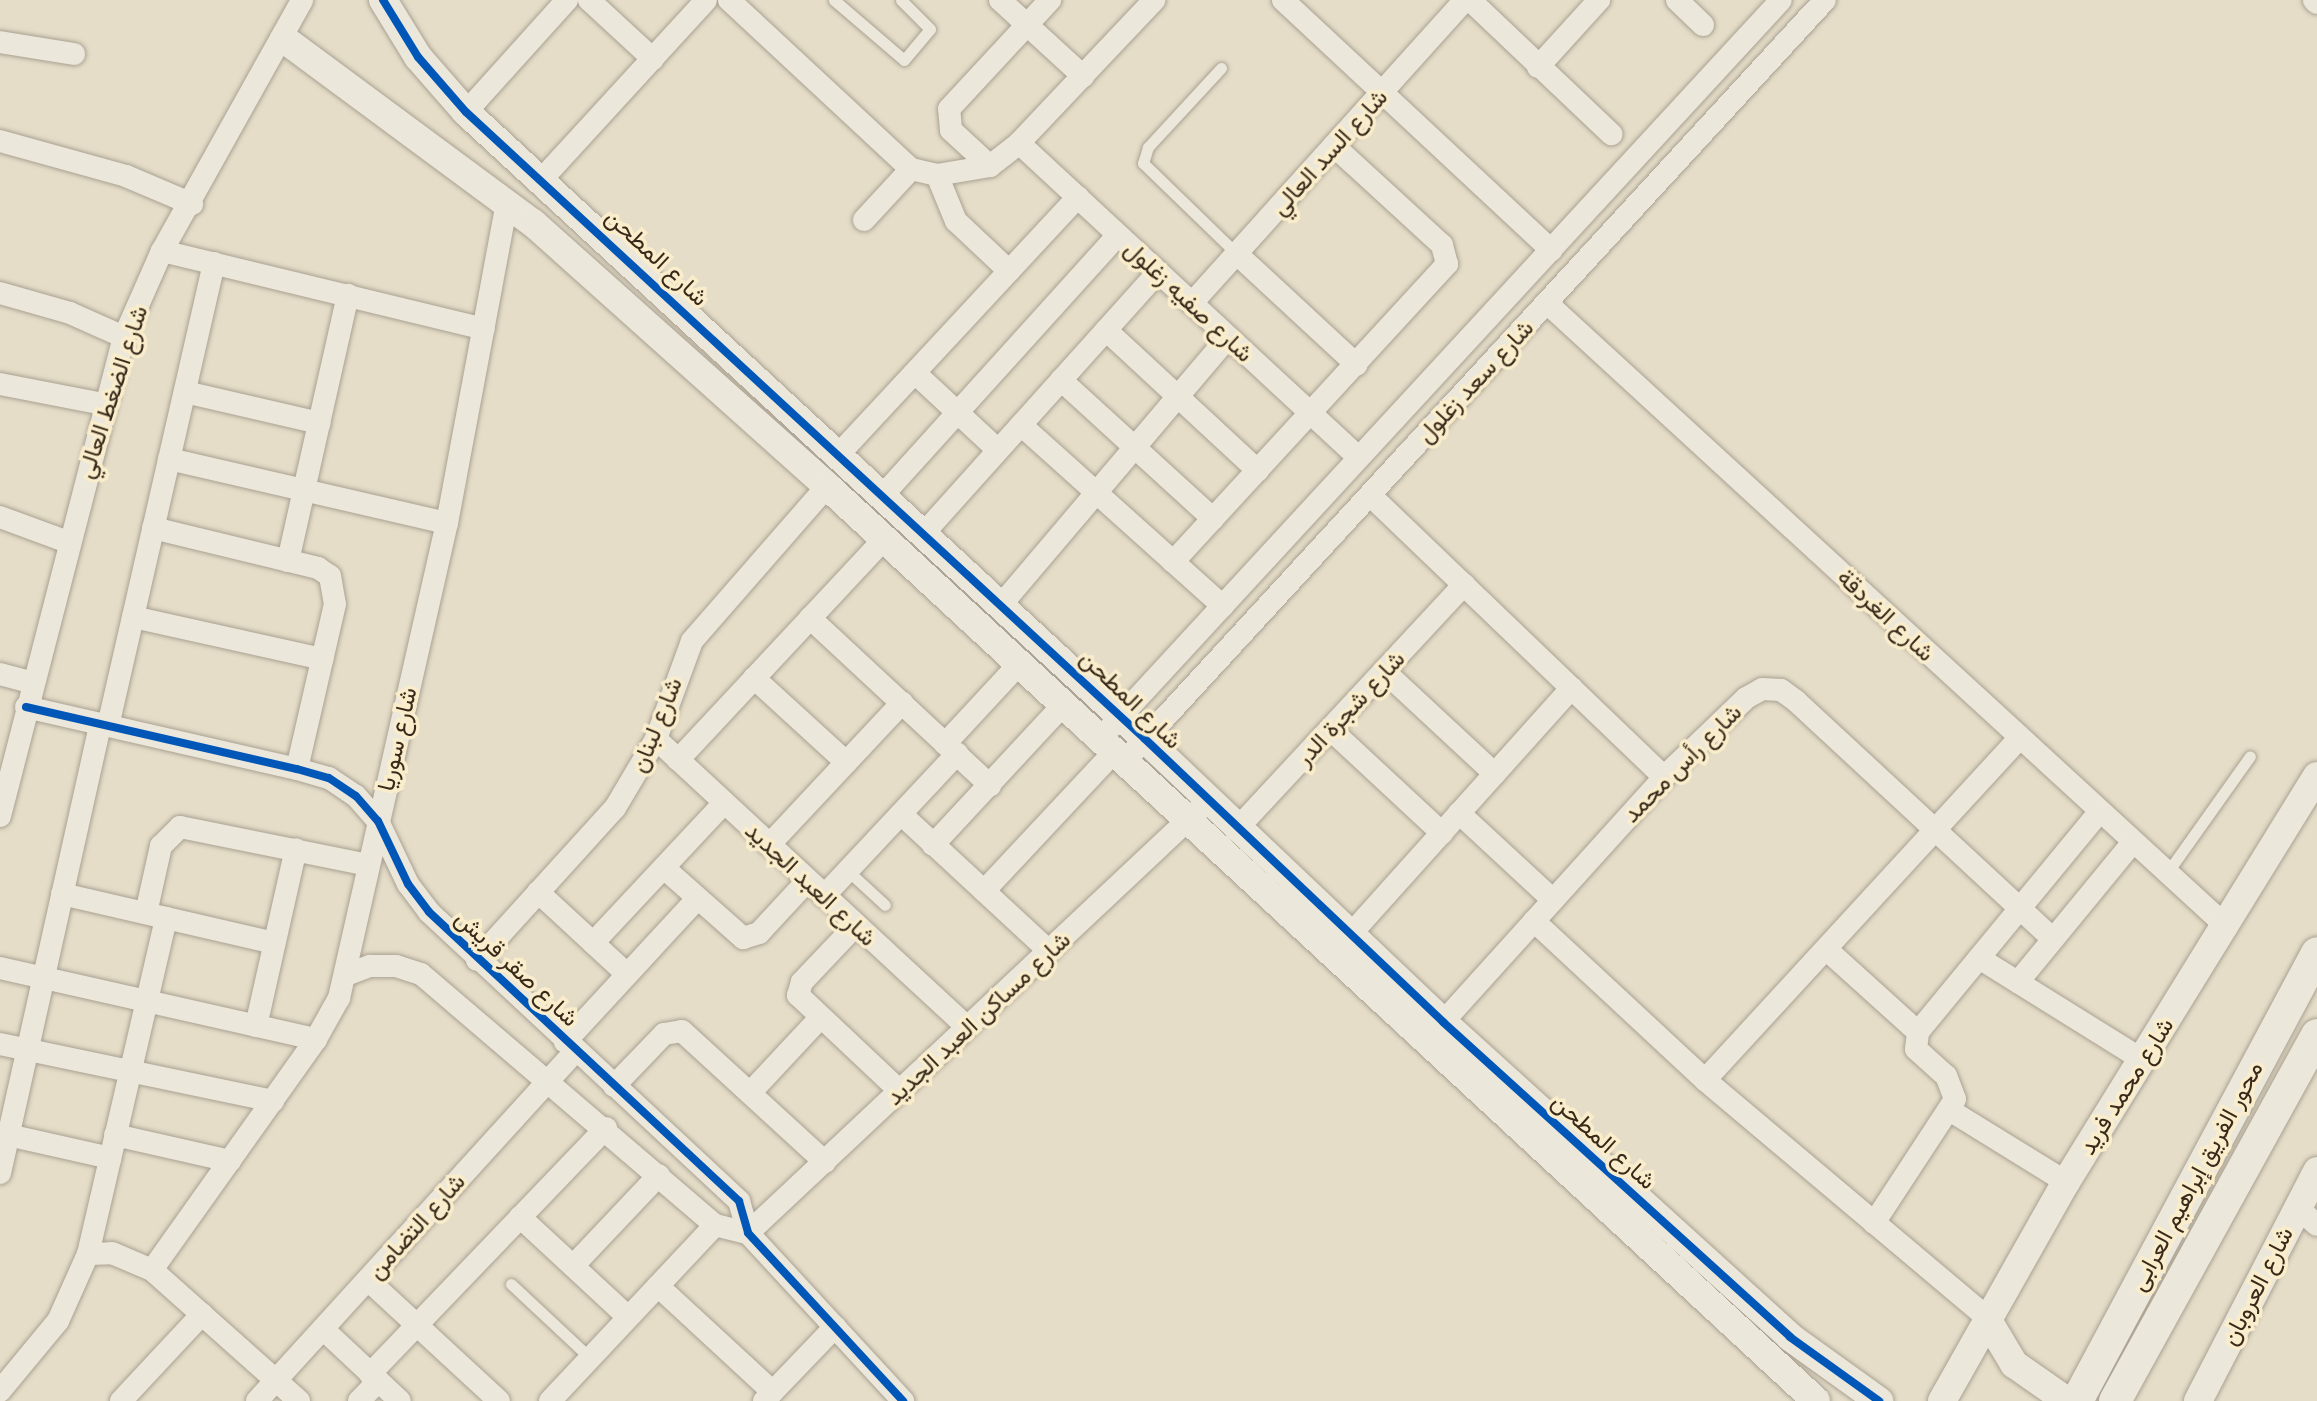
<!DOCTYPE html>
<meta charset="utf-8">
<style>
body{margin:0}
#map{position:relative;width:2317px;height:1401px;overflow:hidden;background:#e5ddc8;font-family:Merriweather,Vazirmatn,serif}
div>[style]{position:absolute}
.roads{filter:drop-shadow(0 0 2px #aaa192) drop-shadow(0 0 2px #aaa192)}
.service>*{height:11px;margin:-5.5px;padding:0 5.5px;transform-origin:5.5px;border-radius:5.5px;background:#ece7db}
.minor>*{height:22px;margin:-11px;padding:0 11px;transform-origin:11px;border-radius:11px;background:#ece7db}
.tertiary>*{height:28px;margin:-14px;padding:0 14px;transform-origin:14px;border-radius:14px;background:#ece7db}
.secondary>*{height:32px;margin:-16px;padding:0 16px;transform-origin:16px;border-radius:16px;background:#ece7db}
.cycleway>*{height:8px;margin:-4px;padding:0 4px;transform-origin:4px;border-radius:4px;background:#0057b8}
span{translate:-50% -50%;white-space:nowrap;text-align:center;line-height:1.15;-webkit-text-stroke:7px #f9edcb;paint-order:stroke}
.street-label{font-size:24px;color:#38291a}
</style>
<div id="map">
<div class="roads">
<div class="service">
<i style="left:834px;top:0;width:92px;rotate:40.6deg"></i>
<i style="left:904px;top:60px;width:40px;rotate:-50deg"></i>
<i style="left:930px;top:29px;width:41px;rotate:-135deg"></i>
<i style="left:1221px;top:68px;width:108px;rotate:132.7deg"></i>
<i style="left:1148px;top:147px;width:17px;rotate:107deg"></i>
<i style="left:1143px;top:163px;width:131px;rotate:44.1deg"></i>
<i style="left:848px;top:871px;width:50px;rotate:42.6deg"></i>
<i style="left:2167px;top:873px;width:143px;rotate:-54.6deg"></i>
<i style="left:511px;top:1284px;width:108px;rotate:43.1deg"></i>
</div>
<div class="minor">
<i style="left:589px;top:0;width:87px;rotate:42.7deg"></i>
<i style="left:729px;top:0;width:248px;rotate:42.9deg"></i>
<i style="left:911px;top:169px;width:27px;rotate:13deg"></i>
<i style="left:937px;top:175px;width:54px;rotate:-9.6deg"></i>
<i style="left:990px;top:166px;width:37px;rotate:-38deg"></i>
<i style="left:1019px;top:143px;width:197px;rotate:-46.6deg"></i>
<i style="left:1000px;top:0;width:113px;rotate:42.5deg"></i>
<i style="left:1283px;top:0;width:367px;rotate:43deg"></i>
<i style="left:1470px;top:0;width:195px;rotate:43.5deg"></i>
<i style="left:1677px;top:0;width:36px;rotate:44deg"></i>
<i style="left:2314px;top:0;width:4px;rotate:45deg"></i>
<i style="left:0;top:42px;width:75px;rotate:9.2deg"></i>
<i style="left:1538px;top:67px;width:91px;rotate:-47.7deg"></i>
<i style="left:466px;top:112px;width:151px;rotate:-48deg"></i>
<i style="left:0;top:141px;width:131px;rotate:15.5deg"></i>
<i style="left:126px;top:176px;width:72px;rotate:23deg"></i>
<i style="left:1019px;top:143px;width:463px;rotate:42.8deg"></i>
<i style="left:990px;top:166px;width:53px;rotate:-137.3deg"></i>
<i style="left:951px;top:130px;width:21px;rotate:-95deg"></i>
<i style="left:949px;top:109px;width:149px;rotate:-47.2deg"></i>
<i style="left:937px;top:175px;width:50px;rotate:67.6deg"></i>
<i style="left:956px;top:221px;width:73px;rotate:43.3deg"></i>
<i style="left:543px;top:178px;width:241px;rotate:-47.5deg"></i>
<i style="left:864px;top:220px;width:69px;rotate:-47.3deg"></i>
<i style="left:162px;top:251px;width:331px;rotate:13.6deg"></i>
<i style="left:1237px;top:254px;width:163px;rotate:42.8deg"></i>
<i style="left:0;top:293px;width:73px;rotate:15.9deg"></i>
<i style="left:70px;top:313px;width:59px;rotate:24deg"></i>
<i style="left:1192px;top:303px;width:408px;rotate:-48deg"></i>
<i style="left:1547px;top:303px;width:923px;rotate:42.54deg"></i>
<i style="left:1106px;top:330px;width:207px;rotate:42.8deg"></i>
<i style="left:915px;top:373px;width:113px;rotate:42.9deg"></i>
<i style="left:1061px;top:380px;width:206px;rotate:42.4deg"></i>
<i style="left:0;top:384px;width:105px;rotate:11deg"></i>
<i style="left:185px;top:392px;width:138px;rotate:13deg"></i>
<i style="left:1021px;top:425px;width:271px;rotate:41.9deg"></i>
<i style="left:839px;top:454px;width:351px;rotate:-47.1deg"></i>
<i style="left:169px;top:459px;width:285px;rotate:13deg"></i>
<i style="left:883px;top:495px;width:350px;rotate:-47.9deg"></i>
<i style="left:1370px;top:495px;width:407px;rotate:43.8deg"></i>
<i style="left:0;top:517px;width:72px;rotate:20.2deg"></i>
<i style="left:153px;top:528px;width:170px;rotate:13.6deg"></i>
<i style="left:318px;top:568px;width:14px;rotate:34deg"></i>
<i style="left:330px;top:576px;width:28px;rotate:80deg"></i>
<i style="left:335px;top:604px;width:169px;rotate:103deg"></i>
<i style="left:924px;top:533px;width:351px;rotate:-48.1deg"></i>
<i style="left:288px;top:561px;width:273px;rotate:-77.3deg"></i>
<i style="left:1173px;top:562px;width:405px;rotate:-47.4deg"></i>
<i style="left:1447px;top:264px;width:20px;rotate:-105deg"></i>
<i style="left:1442px;top:245px;width:147px;rotate:-137.5deg"></i>
<i style="left:1001px;top:605px;width:351px;rotate:-49.7deg"></i>
<i style="left:133px;top:617px;width:194px;rotate:12.5deg"></i>
<i style="left:810px;top:618px;width:246px;rotate:42.9deg"></i>
<i style="left:1384px;top:671px;width:151px;rotate:42.9deg"></i>
<i style="left:0;top:674px;width:34px;rotate:15deg"></i>
<i style="left:754px;top:678px;width:125px;rotate:42.4deg"></i>
<i style="left:26px;top:707px;width:278px;rotate:12.9deg"></i>
<i style="left:297px;top:769px;width:33px;rotate:16deg"></i>
<i style="left:329px;top:778px;width:32px;rotate:34deg"></i>
<i style="left:356px;top:796px;width:33px;rotate:49deg"></i>
<i style="left:378px;top:821px;width:70px;rotate:64.5deg"></i>
<i style="left:408px;top:884px;width:35px;rotate:53deg"></i>
<i style="left:429px;top:912px;width:424px;rotate:43deg"></i>
<i style="left:739px;top:1201px;width:33px;rotate:74deg"></i>
<i style="left:748px;top:1233px;width:229px;rotate:47.3deg"></i>
<i style="left:108px;top:726px;width:475px;rotate:-77.1deg"></i>
<i style="left:1109px;top:729px;width:991px;rotate:-47.33deg"></i>
<i style="left:1330px;top:729px;width:153px;rotate:42.9deg"></i>
<i style="left:656px;top:739px;width:424px;rotate:42.8deg"></i>
<i style="left:945px;top:744px;width:109px;rotate:-47.2deg"></i>
<i style="left:678px;top:760px;width:302px;rotate:-47deg"></i>
<i style="left:1124px;top:762px;width:1035px;rotate:-47.39deg"></i>
<i style="left:1459px;top:813px;width:128px;rotate:42.8deg"></i>
<i style="left:901px;top:814px;width:202px;rotate:42.8deg"></i>
<i style="left:0;top:816px;width:495px;rotate:-75.5deg"></i>
<i style="left:124px;top:337px;width:94px;rotate:-66.2deg"></i>
<i style="left:162px;top:251px;width:287px;rotate:-60.8deg"></i>
<i style="left:1236px;top:830px;width:335px;rotate:-47.1deg"></i>
<i style="left:769px;top:845px;width:195px;rotate:-46.9deg"></i>
<i style="left:933px;top:845px;width:191px;rotate:-47.1deg"></i>
<i style="left:664px;top:868px;width:106px;rotate:41.5deg"></i>
<i style="left:743px;top:938px;width:17px;rotate:-17deg"></i>
<i style="left:759px;top:933px;width:72px;rotate:-47.2deg"></i>
<i style="left:984px;top:891px;width:190px;rotate:-46.9deg"></i>
<i style="left:538px;top:892px;width:121px;rotate:42.7deg"></i>
<i style="left:62px;top:894px;width:218px;rotate:13deg"></i>
<i style="left:824px;top:896px;width:195px;rotate:-46.9deg"></i>
<i style="left:146px;top:913px;width:69px;rotate:-77.4deg"></i>
<i style="left:161px;top:846px;width:27px;rotate:-45deg"></i>
<i style="left:180px;top:827px;width:192px;rotate:11.4deg"></i>
<i style="left:1534px;top:921px;width:233px;rotate:42.9deg"></i>
<i style="left:1705px;top:1080px;width:368px;rotate:40.1deg"></i>
<i style="left:856px;top:925px;width:79px;rotate:133.5deg"></i>
<i style="left:802px;top:982px;width:14px;rotate:107deg"></i>
<i style="left:798px;top:995px;width:140px;rotate:43.3deg"></i>
<i style="left:1350px;top:935px;width:332px;rotate:-48.1deg"></i>
<i style="left:593px;top:943px;width:192px;rotate:-46.9deg"></i>
<i style="left:1826px;top:949px;width:124px;rotate:42.1deg"></i>
<i style="left:1979px;top:958px;width:193px;rotate:31.9deg"></i>
<i style="left:477px;top:960px;width:205px;rotate:-47.8deg"></i>
<i style="left:615px;top:808px;width:80px;rotate:-59.3deg"></i>
<i style="left:656px;top:739px;width:104px;rotate:-69.8deg"></i>
<i style="left:692px;top:641px;width:206px;rotate:-48.9deg"></i>
<i style="left:0;top:968px;width:324px;rotate:12.7deg"></i>
<i style="left:346px;top:975px;width:26px;rotate:-21deg"></i>
<i style="left:370px;top:966px;width:26px"></i>
<i style="left:396px;top:966px;width:26px;rotate:18deg"></i>
<i style="left:421px;top:974px;width:387px;rotate:40.5deg"></i>
<i style="left:715px;top:1225px;width:34px;rotate:14deg"></i>
<i style="left:2018px;top:982px;width:181px;rotate:-50.6deg"></i>
<i style="left:1443px;top:1022px;width:330px;rotate:-47.9deg"></i>
<i style="left:1664px;top:777px;width:114px;rotate:-43.9deg"></i>
<i style="left:1746px;top:698px;width:18px;rotate:-29deg"></i>
<i style="left:1762px;top:689px;width:19px;rotate:3deg"></i>
<i style="left:1781px;top:690px;width:19px;rotate:36deg"></i>
<i style="left:1796px;top:701px;width:350px;rotate:42.8deg"></i>
<i style="left:256px;top:1026px;width:181px;rotate:-77.3deg"></i>
<i style="left:565px;top:1042px;width:195px;rotate:-47.3deg"></i>
<i style="left:0;top:1044px;width:279px;rotate:11.8deg"></i>
<i style="left:1705px;top:1080px;width:465px;rotate:-47.4deg"></i>
<i style="left:614px;top:1086px;width:72px;rotate:-46.1deg"></i>
<i style="left:664px;top:1034px;width:18px;rotate:-9deg"></i>
<i style="left:682px;top:1031px;width:194px;rotate:42.5deg"></i>
<i style="left:750px;top:1093px;width:103px;rotate:-47deg"></i>
<i style="left:1951px;top:1111px;width:135px;rotate:31.7deg"></i>
<i style="left:8px;top:1135px;width:105px;rotate:12.7deg"></i>
<i style="left:115px;top:1135px;width:118px;rotate:12.7deg"></i>
<i style="left:0;top:1173px;width:460px;rotate:-77.4deg"></i>
<i style="left:2298px;top:1208px;width:25px;rotate:42deg"></i>
<i style="left:520px;top:1217px;width:147px;rotate:42.8deg"></i>
<i style="left:1874px;top:1223px;width:148px;rotate:-56.8deg"></i>
<i style="left:1955px;top:1099px;width:25px;rotate:-111deg"></i>
<i style="left:1946px;top:1076px;width:40px;rotate:-138deg"></i>
<i style="left:1916px;top:1049px;width:17px;rotate:-83deg"></i>
<i style="left:1918px;top:1032px;width:286px;rotate:-50.5deg"></i>
<i style="left:748px;top:1233px;width:630px;rotate:-43.2deg"></i>
<i style="left:88px;top:1254px;width:24px;rotate:-2deg"></i>
<i style="left:112px;top:1253px;width:43px;rotate:23deg"></i>
<i style="left:152px;top:1270px;width:197px;rotate:41.7deg"></i>
<i style="left:573px;top:1266px;width:125px;rotate:-46.6deg"></i>
<i style="left:152px;top:1270px;width:283px;rotate:-54.6deg"></i>
<i style="left:316px;top:1039px;width:47px;rotate:-60.7deg"></i>
<i style="left:339px;top:998px;width:487px;rotate:-77.2deg"></i>
<i style="left:447px;top:523px;width:326px;rotate:-79.4deg"></i>
<i style="left:368px;top:1280px;width:178px;rotate:42.7deg"></i>
<i style="left:658px;top:1286px;width:156px;rotate:42.7deg"></i>
<i style="left:323px;top:1329px;width:105px;rotate:43.1deg"></i>
<i style="left:370px;top:1374px;width:341px;rotate:-46.2deg"></i>
<i style="left:0;top:1391px;width:91px;rotate:-50.4deg"></i>
<i style="left:58px;top:1321px;width:73px;rotate:-65.9deg"></i>
<i style="left:88px;top:1254px;width:345px;rotate:-76.9deg"></i>
<i style="left:121px;top:1401px;width:119px;rotate:-47deg"></i>
<i style="left:257px;top:1401px;width:473px;rotate:-47.7deg"></i>
<i style="left:359px;top:1401px;width:28px;rotate:-46deg"></i>
<i style="left:550px;top:1401px;width:241px;rotate:-46.8deg"></i>
<i style="left:764px;top:1401px;width:103px;rotate:-46.2deg"></i>
</div>
<div class="tertiary">
<i style="left:383px;top:0;width:67px;rotate:58.4deg"></i>
<i style="left:418px;top:57px;width:73px;rotate:48.9deg"></i>
<i style="left:466px;top:112px;width:924px;rotate:42.72deg"></i>
<i style="left:1145px;top:739px;width:411px;rotate:43.5deg"></i>
<i style="left:1443px;top:1022px;width:469px;rotate:42.2deg"></i>
<i style="left:1790px;top:1337px;width:110px;rotate:35.7deg"></i>
<i style="left:284px;top:39px;width:310px;rotate:36.5deg"></i>
<i style="left:533px;top:223px;width:394px;rotate:41.8deg"></i>
<i style="left:827px;top:486px;width:1347px;rotate:42.77deg"></i>
<i style="left:1986px;top:1317px;width:55px;rotate:59.2deg"></i>
<i style="left:2014px;top:1364px;width:65px;rotate:34.9deg"></i>
<i style="left:1942px;top:1401px;width:252px;rotate:-60.5deg"></i>
<i style="left:2066px;top:1182px;width:477px;rotate:-58.3deg"></i>
<i style="left:2198px;top:1401px;width:259px;rotate:-62.6deg"></i>
</div>
<div class="secondary">
<i style="left:2077px;top:1401px;width:508px;rotate:-61.82deg"></i>
<i style="left:2115px;top:1401px;width:418px;rotate:-61.1deg"></i>
</div>
</div>
<div class="cycleway">
<i style="left:383px;top:0;width:67px;rotate:58.4deg"></i>
<i style="left:418px;top:57px;width:73px;rotate:48.9deg"></i>
<i style="left:466px;top:112px;width:924px;rotate:42.72deg"></i>
<i style="left:1145px;top:739px;width:411px;rotate:43.5deg"></i>
<i style="left:1443px;top:1022px;width:469px;rotate:42.2deg"></i>
<i style="left:1790px;top:1337px;width:110px;rotate:35.7deg"></i>
<i style="left:26px;top:707px;width:278px;rotate:12.9deg"></i>
<i style="left:297px;top:769px;width:33px;rotate:16deg"></i>
<i style="left:329px;top:778px;width:32px;rotate:34deg"></i>
<i style="left:356px;top:796px;width:33px;rotate:49deg"></i>
<i style="left:378px;top:821px;width:70px;rotate:64.5deg"></i>
<i style="left:408px;top:884px;width:35px;rotate:53deg"></i>
<i style="left:429px;top:912px;width:424px;rotate:43deg"></i>
<i style="left:739px;top:1201px;width:33px;rotate:74deg"></i>
<i style="left:748px;top:1233px;width:229px;rotate:47.3deg"></i>
</div>
<div class="street-label">
<span style="left:1329px;top:152px;rotate:-48deg">شارع السد العالي</span>
<span style="left:657px;top:257px;rotate:43deg">شارع المطحن</span>
<span style="left:1189px;top:301px;rotate:43deg">شارع صفيه زغلول</span>
<span style="left:1475px;top:381px;rotate:-47deg">شارع سعد زغلول</span>
<span style="left:112px;top:392px;rotate:-72deg">شارع الضغط العالي</span>
<span style="left:1886px;top:615px;rotate:43deg">شارع الغردقة</span>
<span style="left:1131px;top:699px;rotate:44deg">شارع المطحن</span>
<span style="left:1350px;top:708px;rotate:-47deg">شارع شجرة الدر</span>
<span style="left:656px;top:725px;rotate:-68deg">شارع لبنان</span>
<span style="left:397px;top:739px;rotate:-77deg">شارع سوريا</span>
<span style="left:1682px;top:763px;rotate:-45deg">شارع رأس محمد</span>
<span style="left:811px;top:884px;rotate:43deg">شارع العبد الجديد</span>
<span style="left:517px;top:968px;rotate:43deg">شارع صقر قريش</span>
<span style="left:978px;top:1018px;rotate:-43deg">شارع مساكن العبد الجديد</span>
<span style="left:2126px;top:1086px;rotate:-58deg">شارع محمد فريد</span>
<span style="left:1604px;top:1141px;rotate:42deg">شارع المطحن</span>
<span style="left:2196px;top:1176px;rotate:-62deg">محور الفريق إبراهيم العرابى</span>
<span style="left:416px;top:1226px;rotate:-48deg">شارع التضامن</span>
<span style="left:2257px;top:1286px;rotate:-63deg">شارع العروبان</span>
</div>
</div>
